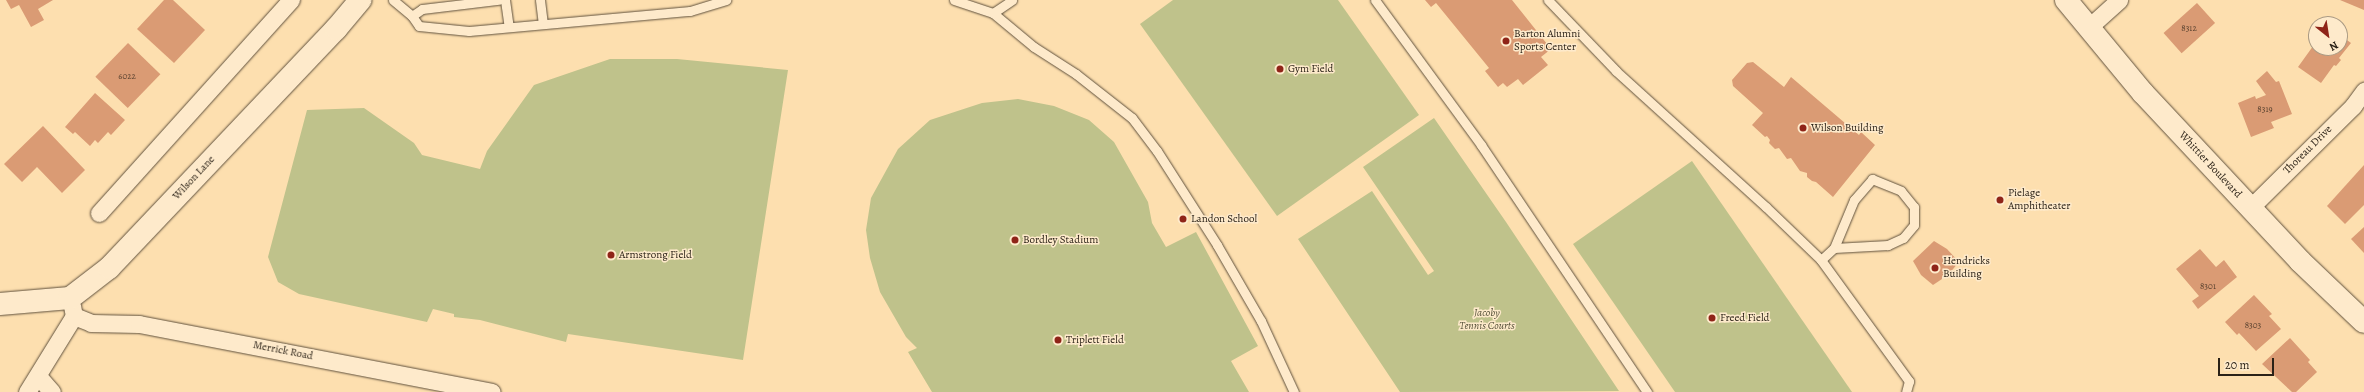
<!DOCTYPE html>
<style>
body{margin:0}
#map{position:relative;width:2364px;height:392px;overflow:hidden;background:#fddfaf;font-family:Alegreya,serif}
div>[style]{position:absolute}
.green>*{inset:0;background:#bfc28b}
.building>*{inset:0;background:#da9b74;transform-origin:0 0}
.roads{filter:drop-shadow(0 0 1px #60513d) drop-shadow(0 0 1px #60513d)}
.lane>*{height:9px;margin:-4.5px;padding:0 4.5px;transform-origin:4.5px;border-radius:4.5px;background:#feeacb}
.street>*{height:17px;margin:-8.5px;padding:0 8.5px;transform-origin:8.5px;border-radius:8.5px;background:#feeacb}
.secondary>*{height:22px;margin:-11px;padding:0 11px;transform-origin:11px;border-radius:11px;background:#feeacb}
.dots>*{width:11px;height:11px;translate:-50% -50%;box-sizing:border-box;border:2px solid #feeacb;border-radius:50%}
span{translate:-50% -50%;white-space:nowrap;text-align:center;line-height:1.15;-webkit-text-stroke:3px #feeacb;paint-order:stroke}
.number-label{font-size:9px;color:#57402e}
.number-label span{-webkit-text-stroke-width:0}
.poi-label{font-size:11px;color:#2b2217}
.left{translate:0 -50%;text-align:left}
.street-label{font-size:11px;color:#2b2217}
.park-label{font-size:11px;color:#57523a;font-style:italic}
.north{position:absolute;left:2308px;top:16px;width:40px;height:40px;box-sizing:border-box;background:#feeacb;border:1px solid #aa9a83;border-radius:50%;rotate:150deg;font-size:11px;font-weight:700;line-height:16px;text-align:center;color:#2b2217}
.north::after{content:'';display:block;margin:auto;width:14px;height:18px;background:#8f2418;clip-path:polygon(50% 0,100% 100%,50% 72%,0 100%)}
.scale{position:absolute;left:2218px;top:358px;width:56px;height:18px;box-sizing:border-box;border:2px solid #2b2217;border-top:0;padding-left:5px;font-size:12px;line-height:14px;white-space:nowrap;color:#2b2217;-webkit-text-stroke:3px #feeacb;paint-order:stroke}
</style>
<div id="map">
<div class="green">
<i style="clip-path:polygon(1173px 0,1338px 0,1419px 115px,1277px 216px,1140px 24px)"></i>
<i style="clip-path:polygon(610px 59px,677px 59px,788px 70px,743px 360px,568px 334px,566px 342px,480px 320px,454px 317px,454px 314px,433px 309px,427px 322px,299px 294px,278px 282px,268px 257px,307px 110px,364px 108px,414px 143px,422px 155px,480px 169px,487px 151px,534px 85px)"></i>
<i style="clip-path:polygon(1018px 99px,1054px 106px,1089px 120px,1114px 142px,1148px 202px,1152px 223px,1166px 247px,1196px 232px,1258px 346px,1231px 361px,1249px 392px,932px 392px,908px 352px,917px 348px,906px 337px,880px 292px,870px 258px,866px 230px,871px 198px,898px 149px,930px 120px,982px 103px)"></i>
<i style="clip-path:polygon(1434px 118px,1506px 222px,1619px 391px,1400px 392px,1298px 239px,1372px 191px,1428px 275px,1434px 271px,1363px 167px)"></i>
<i style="clip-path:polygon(1692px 161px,1852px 392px,1675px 392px,1573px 244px)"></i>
</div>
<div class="building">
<i style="clip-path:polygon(6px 0,53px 0,38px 9px,44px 20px,31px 27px,19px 5px,11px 9px)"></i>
<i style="clip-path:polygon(164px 0,173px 0,205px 30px,174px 63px,137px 29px)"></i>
<i style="clip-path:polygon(1425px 0,1512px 0,1551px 49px,1541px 57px,1548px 65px,1523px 85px,1518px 79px,1507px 87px,1503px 83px,1498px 87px,1485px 71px,1489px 68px,1436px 3px,1431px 7px)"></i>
<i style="clip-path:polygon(2340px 0,2364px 0,2364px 10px)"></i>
<i style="left:2197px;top:3px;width:27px;height:45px;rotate:48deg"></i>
<i style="clip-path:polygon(2316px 28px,2316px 39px,2311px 35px)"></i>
<i style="clip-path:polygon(2340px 35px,2351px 43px,2339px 58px,2341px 60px,2336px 66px,2334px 65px,2321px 83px,2298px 67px,2316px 42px,2316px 48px,2340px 48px)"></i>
<i style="left:128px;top:43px;width:45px;height:47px;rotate:44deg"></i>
<i style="clip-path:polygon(1753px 62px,1784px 87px,1791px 77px,1859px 135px,1861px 132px,1875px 145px,1833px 197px,1816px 182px,1812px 181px,1807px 177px,1807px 173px,1800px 171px,1791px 158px,1787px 159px,1779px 148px,1775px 149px,1769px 143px,1770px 140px,1767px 136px,1765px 137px,1752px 125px,1763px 113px,1733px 86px,1732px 80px,1747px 63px)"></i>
<i style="clip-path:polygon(2267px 71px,2276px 82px,2279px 81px,2292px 114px,2271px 122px,2274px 128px,2251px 137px,2238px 103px,2255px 96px,2256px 99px,2266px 95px,2256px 81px)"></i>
<i style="clip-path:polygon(95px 93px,125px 120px,111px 135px,108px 132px,98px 143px,95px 140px,90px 146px,75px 132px,73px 134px,65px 127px)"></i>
<i style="clip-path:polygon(43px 126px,85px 170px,62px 193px,37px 167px,22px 182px,4px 164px)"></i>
<i style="clip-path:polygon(2364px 165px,2364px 205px,2345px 224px,2327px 206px)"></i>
<i style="clip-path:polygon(2364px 227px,2364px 253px,2351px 239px)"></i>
<i style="clip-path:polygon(1934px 241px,1947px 249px,1959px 262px,1948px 275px,1933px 285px,1921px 275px,1913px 261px)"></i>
<i style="clip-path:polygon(2200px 249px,2216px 267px,2224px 260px,2237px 277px,2198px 309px,2192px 301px,2199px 296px,2176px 269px)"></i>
<i style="clip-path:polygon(2254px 295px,2272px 314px,2269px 316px,2281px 329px,2256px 351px,2239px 333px,2237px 335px,2225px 322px)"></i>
<i style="clip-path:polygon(2290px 338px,2310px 360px,2308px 362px,2317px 372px,2296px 392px,2292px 392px,2262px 364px)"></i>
</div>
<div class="roads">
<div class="lane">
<i style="left:393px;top:0;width:25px;rotate:40deg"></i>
<i style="left:412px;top:16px;width:12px;rotate:55deg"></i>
<i style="left:419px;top:26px;width:50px;rotate:5.7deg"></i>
<i style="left:469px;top:31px;width:222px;rotate:-5.2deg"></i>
<i style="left:690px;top:11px;width:38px;rotate:-17deg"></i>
<i style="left:505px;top:0;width:27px;rotate:82deg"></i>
<i style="left:540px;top:0;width:23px;rotate:83deg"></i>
<i style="left:954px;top:0;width:41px;rotate:18.4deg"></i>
<i style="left:993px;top:13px;width:53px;rotate:39.7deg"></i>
<i style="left:1034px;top:47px;width:50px;rotate:32.7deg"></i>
<i style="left:1076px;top:74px;width:71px;rotate:38.2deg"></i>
<i style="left:1132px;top:118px;width:41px;rotate:52.9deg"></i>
<i style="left:1157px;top:151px;width:112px;rotate:57.4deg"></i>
<i style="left:1217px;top:245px;width:88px;rotate:59.9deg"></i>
<i style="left:1261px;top:321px;width:78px;rotate:65.1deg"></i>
<i style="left:1375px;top:0;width:180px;rotate:53.8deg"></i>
<i style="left:1481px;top:145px;width:298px;rotate:56.1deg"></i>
<i style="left:1548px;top:0;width:98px;rotate:46.2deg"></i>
<i style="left:1616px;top:71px;width:202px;rotate:42.2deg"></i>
<i style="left:1766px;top:207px;width:76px;rotate:43.9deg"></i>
<i style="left:1821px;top:260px;width:150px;rotate:54deg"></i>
<i style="left:1909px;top:381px;width:11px;rotate:105deg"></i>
<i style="left:993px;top:13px;width:23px;rotate:-34deg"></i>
<i style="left:412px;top:16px;width:12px;rotate:-35deg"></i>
<i style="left:422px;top:9px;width:77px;rotate:-6.8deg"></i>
<i style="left:1821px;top:260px;width:18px;rotate:-43deg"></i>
<i style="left:1834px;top:248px;width:52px;rotate:-67.4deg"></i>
<i style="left:1854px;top:200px;width:28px;rotate:-49deg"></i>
<i style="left:1872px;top:179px;width:31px;rotate:22deg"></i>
<i style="left:1901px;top:191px;width:21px;rotate:51deg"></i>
<i style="left:1914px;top:207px;width:18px;rotate:90deg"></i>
<i style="left:1914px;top:225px;width:17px;rotate:130deg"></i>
<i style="left:1903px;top:238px;width:17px;rotate:155deg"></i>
<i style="left:1888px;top:245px;width:54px;rotate:176.8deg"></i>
</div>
<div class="street">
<i style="left:2088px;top:28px;width:42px;rotate:-42.1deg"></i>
<i style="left:2250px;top:208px;width:145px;rotate:-44.7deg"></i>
<i style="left:2353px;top:106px;width:19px;rotate:-54deg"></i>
<i style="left:99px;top:213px;width:287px;rotate:-48deg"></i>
<i style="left:74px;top:316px;width:18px;rotate:22deg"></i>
<i style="left:91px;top:323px;width:48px;rotate:1.2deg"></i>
<i style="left:139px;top:324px;width:359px;rotate:10.9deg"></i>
<i style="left:38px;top:376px;width:21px;rotate:49deg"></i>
<i style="left:27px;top:392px;width:89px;rotate:-58.3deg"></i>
<i style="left:74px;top:316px;width:10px;rotate:-101deg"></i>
</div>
<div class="secondary">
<i style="left:2066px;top:0;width:121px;rotate:50.4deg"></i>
<i style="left:2143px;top:93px;width:230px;rotate:46.9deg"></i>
<i style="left:2300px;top:261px;width:88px;rotate:43.6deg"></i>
<i style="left:0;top:304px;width:70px;rotate:-4.9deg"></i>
<i style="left:70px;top:298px;width:49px;rotate:-37.6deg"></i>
<i style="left:109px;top:268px;width:330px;rotate:-46.5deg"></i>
<i style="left:336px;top:29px;width:38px;rotate:-50deg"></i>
</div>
</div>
<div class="dots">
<i style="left:1506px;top:41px;background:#8f2418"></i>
<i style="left:1280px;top:69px;background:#8f2418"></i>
<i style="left:1803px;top:128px;background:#8f2418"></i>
<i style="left:2000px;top:200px;background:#8f2418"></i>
<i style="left:1183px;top:219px;background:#8f2418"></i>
<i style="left:1015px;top:240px;background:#8f2418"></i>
<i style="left:611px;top:255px;background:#8f2418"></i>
<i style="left:1935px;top:268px;background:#8f2418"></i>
<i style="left:1712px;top:318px;background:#8f2418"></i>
<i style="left:1058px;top:340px;background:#8f2418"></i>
</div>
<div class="number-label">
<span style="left:2189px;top:28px">8312</span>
<span style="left:127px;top:76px">6022</span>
<span style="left:2265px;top:109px">8319</span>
<span style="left:2208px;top:286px">8301</span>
<span style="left:2253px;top:325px">8303</span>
</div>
<div class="poi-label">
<span class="left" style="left:1514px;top:41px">Barton Alumni<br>Sports Center</span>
<span class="left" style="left:1288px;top:69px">Gym Field</span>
<span class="left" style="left:1811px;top:128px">Wilson Building</span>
<span class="left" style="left:2008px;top:200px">Pielage<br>Amphitheater</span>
<span class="left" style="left:1191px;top:219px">Landon School</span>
<span class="left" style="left:1023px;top:240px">Bordley Stadium</span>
<span class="left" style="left:619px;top:255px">Armstrong Field</span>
<span class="left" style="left:1943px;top:268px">Hendricks<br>Building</span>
<span class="left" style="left:1720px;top:318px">Freed Field</span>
<span class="left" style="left:1066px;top:340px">Triplett Field</span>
</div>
<div class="street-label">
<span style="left:2308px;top:150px;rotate:-45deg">Thoreau Drive</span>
<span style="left:2210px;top:165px;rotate:47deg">Whittier Boulevard</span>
<span style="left:194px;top:178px;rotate:-47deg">Wilson Lane</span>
<span style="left:283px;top:351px;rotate:11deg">Merrick Road</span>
</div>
<div class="park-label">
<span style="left:1487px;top:320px">Jacoby<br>Tennis Courts</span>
</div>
<div class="north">N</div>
<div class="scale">20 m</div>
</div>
